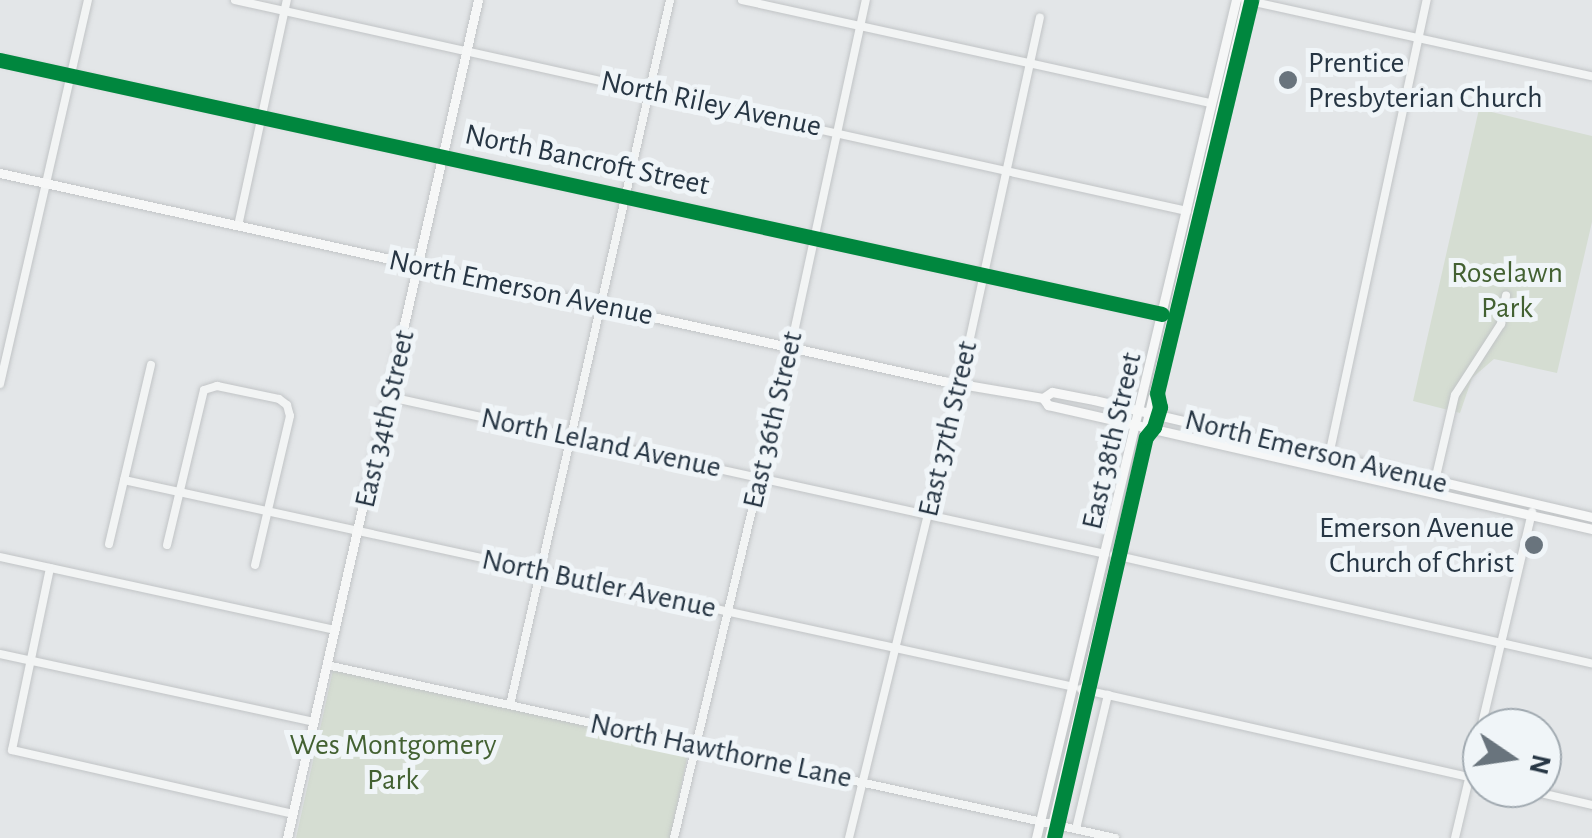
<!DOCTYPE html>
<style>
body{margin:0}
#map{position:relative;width:1592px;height:838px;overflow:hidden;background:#e3e6e8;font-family:"Alegreya Sans",sans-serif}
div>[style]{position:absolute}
.green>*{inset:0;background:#d5ddd2}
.roads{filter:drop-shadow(0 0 2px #c1c4c6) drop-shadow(0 0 2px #c1c4c6)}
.minor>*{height:8px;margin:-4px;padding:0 4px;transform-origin:4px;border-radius:4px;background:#f2f4f4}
.major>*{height:9px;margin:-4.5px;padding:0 4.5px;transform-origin:4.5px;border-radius:4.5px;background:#f6f7f7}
.cycleway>*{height:15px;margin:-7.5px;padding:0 7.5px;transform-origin:7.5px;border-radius:7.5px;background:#00873e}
.dots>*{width:28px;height:28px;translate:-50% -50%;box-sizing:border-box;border:5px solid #f0f5f8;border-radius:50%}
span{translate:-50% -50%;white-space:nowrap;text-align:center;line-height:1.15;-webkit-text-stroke:10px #f0f5f8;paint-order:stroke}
.poi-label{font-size:30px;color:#273644}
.left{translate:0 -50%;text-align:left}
.right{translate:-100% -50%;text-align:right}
.street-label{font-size:30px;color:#273644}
.park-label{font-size:30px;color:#436132}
.north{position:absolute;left:1462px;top:708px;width:100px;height:100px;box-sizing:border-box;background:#f0f5f8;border:2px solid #a0a9b0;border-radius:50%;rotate:103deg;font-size:28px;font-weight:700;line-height:40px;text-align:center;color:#273644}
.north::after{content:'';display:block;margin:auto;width:35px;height:45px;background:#69747d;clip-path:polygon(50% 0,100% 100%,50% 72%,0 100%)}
</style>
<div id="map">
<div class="green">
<i style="clip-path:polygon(1479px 109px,1592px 136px,1592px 222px,1557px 373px,1494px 359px,1472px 378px,1460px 413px,1413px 401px)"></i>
<i style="clip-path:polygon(333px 670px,689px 749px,670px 838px,296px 838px)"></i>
</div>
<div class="roads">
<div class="minor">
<i style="left:235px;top:0;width:975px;rotate:12.5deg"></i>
<i style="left:742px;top:0;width:481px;rotate:12.4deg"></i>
<i style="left:1245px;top:0;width:355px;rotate:12.4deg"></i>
<i style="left:0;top:60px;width:1189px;rotate:12.33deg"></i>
<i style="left:238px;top:226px;width:231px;rotate:-77.8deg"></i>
<i style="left:0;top:384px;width:394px;rotate:-77.1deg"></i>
<i style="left:390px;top:397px;width:732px;rotate:12.38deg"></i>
<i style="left:1328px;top:460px;width:471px;rotate:-77.9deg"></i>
<i style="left:124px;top:480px;width:972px;rotate:12.29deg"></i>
<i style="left:1434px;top:485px;width:92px;rotate:-76.9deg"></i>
<i style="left:1455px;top:395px;width:85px;rotate:-57.1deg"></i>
<i style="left:1501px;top:324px;width:29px;rotate:-80deg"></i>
<i style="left:109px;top:544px;width:184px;rotate:-76.8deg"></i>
<i style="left:167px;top:545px;width:159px;rotate:-76.6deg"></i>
<i style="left:204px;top:390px;width:14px;rotate:-17deg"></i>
<i style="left:217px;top:386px;width:63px;rotate:11.8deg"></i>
<i style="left:279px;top:399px;width:10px;rotate:37deg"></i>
<i style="left:287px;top:405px;width:11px;rotate:75deg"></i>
<i style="left:290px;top:416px;width:153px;rotate:103.2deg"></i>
<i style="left:1114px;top:555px;width:490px;rotate:12.8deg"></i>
<i style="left:0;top:557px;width:343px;rotate:12.3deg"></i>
<i style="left:50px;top:568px;width:186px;rotate:101.8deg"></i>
<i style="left:12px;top:750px;width:288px;rotate:12.8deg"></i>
<i style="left:0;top:654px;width:321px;rotate:12.2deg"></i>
<i style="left:327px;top:665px;width:807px;rotate:12.38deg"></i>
<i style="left:1081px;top:689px;width:411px;rotate:12.8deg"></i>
<i style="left:510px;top:705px;width:723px;rotate:-77.21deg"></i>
<i style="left:1519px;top:788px;width:75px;rotate:13.1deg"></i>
<i style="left:1076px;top:829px;width:138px;rotate:-76.6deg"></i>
<i style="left:674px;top:838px;width:506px;rotate:-76.62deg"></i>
<i style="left:791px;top:346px;width:354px;rotate:-77.8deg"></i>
<i style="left:849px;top:838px;width:467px;rotate:-76.3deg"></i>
<i style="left:960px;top:384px;width:375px;rotate:-77.7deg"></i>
<i style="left:1455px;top:838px;width:335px;rotate:-76.7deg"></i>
</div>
<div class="major">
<i style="left:0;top:173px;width:966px;rotate:12.44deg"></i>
<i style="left:943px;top:381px;width:101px;rotate:9.6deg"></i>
<i style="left:1043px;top:398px;width:11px;rotate:-34deg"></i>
<i style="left:1052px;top:392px;width:43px;rotate:10.8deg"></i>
<i style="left:1094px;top:400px;width:512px;rotate:13.22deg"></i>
<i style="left:1043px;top:398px;width:9px;rotate:54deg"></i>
<i style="left:1048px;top:405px;width:558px;rotate:12.84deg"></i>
<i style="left:287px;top:838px;width:859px;rotate:-77.16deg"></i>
<i style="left:1036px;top:838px;width:862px;rotate:-76.58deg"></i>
<i style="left:1049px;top:838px;width:861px;rotate:-76.77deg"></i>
</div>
</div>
<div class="cycleway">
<i style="left:0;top:60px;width:1189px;rotate:12.33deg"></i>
<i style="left:1054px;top:838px;width:411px;rotate:-77.1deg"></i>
<i style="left:1146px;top:437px;width:13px;rotate:-51deg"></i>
<i style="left:1154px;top:427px;width:21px;rotate:-73deg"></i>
<i style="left:1160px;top:407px;width:14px;rotate:-102deg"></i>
<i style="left:1157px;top:393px;width:404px;rotate:-76.5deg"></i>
</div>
<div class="dots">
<i style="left:1288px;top:80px;background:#69747d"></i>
<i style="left:1534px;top:545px;background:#69747d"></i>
</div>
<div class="poi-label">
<span class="left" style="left:1308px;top:80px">Prentice<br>Presbyterian Church</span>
<span class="right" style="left:1514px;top:545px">Emerson Avenue<br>Church of Christ</span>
</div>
<div class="street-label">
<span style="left:711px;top:104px;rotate:12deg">North Riley Avenue</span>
<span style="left:587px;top:160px;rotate:12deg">North Bancroft Street</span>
<span style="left:521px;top:288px;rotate:12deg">North Emerson Avenue</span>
<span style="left:385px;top:419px;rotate:-77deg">East 34th Street</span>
<span style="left:773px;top:420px;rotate:-77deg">East 36th Street</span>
<span style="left:948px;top:429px;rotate:-77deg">East 37th Street</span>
<span style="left:1112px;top:441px;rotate:-77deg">East 38th Street</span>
<span style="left:601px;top:443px;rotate:12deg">North Leland Avenue</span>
<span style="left:1316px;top:452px;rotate:14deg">North Emerson Avenue</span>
<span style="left:599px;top:584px;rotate:12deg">North Butler Avenue</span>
<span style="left:721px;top:751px;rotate:12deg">North Hawthorne Lane</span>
</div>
<div class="park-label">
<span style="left:1507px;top:290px">Roselawn<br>Park</span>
<span style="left:393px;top:762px">Wes Montgomery<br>Park</span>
</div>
<div class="north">N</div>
</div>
